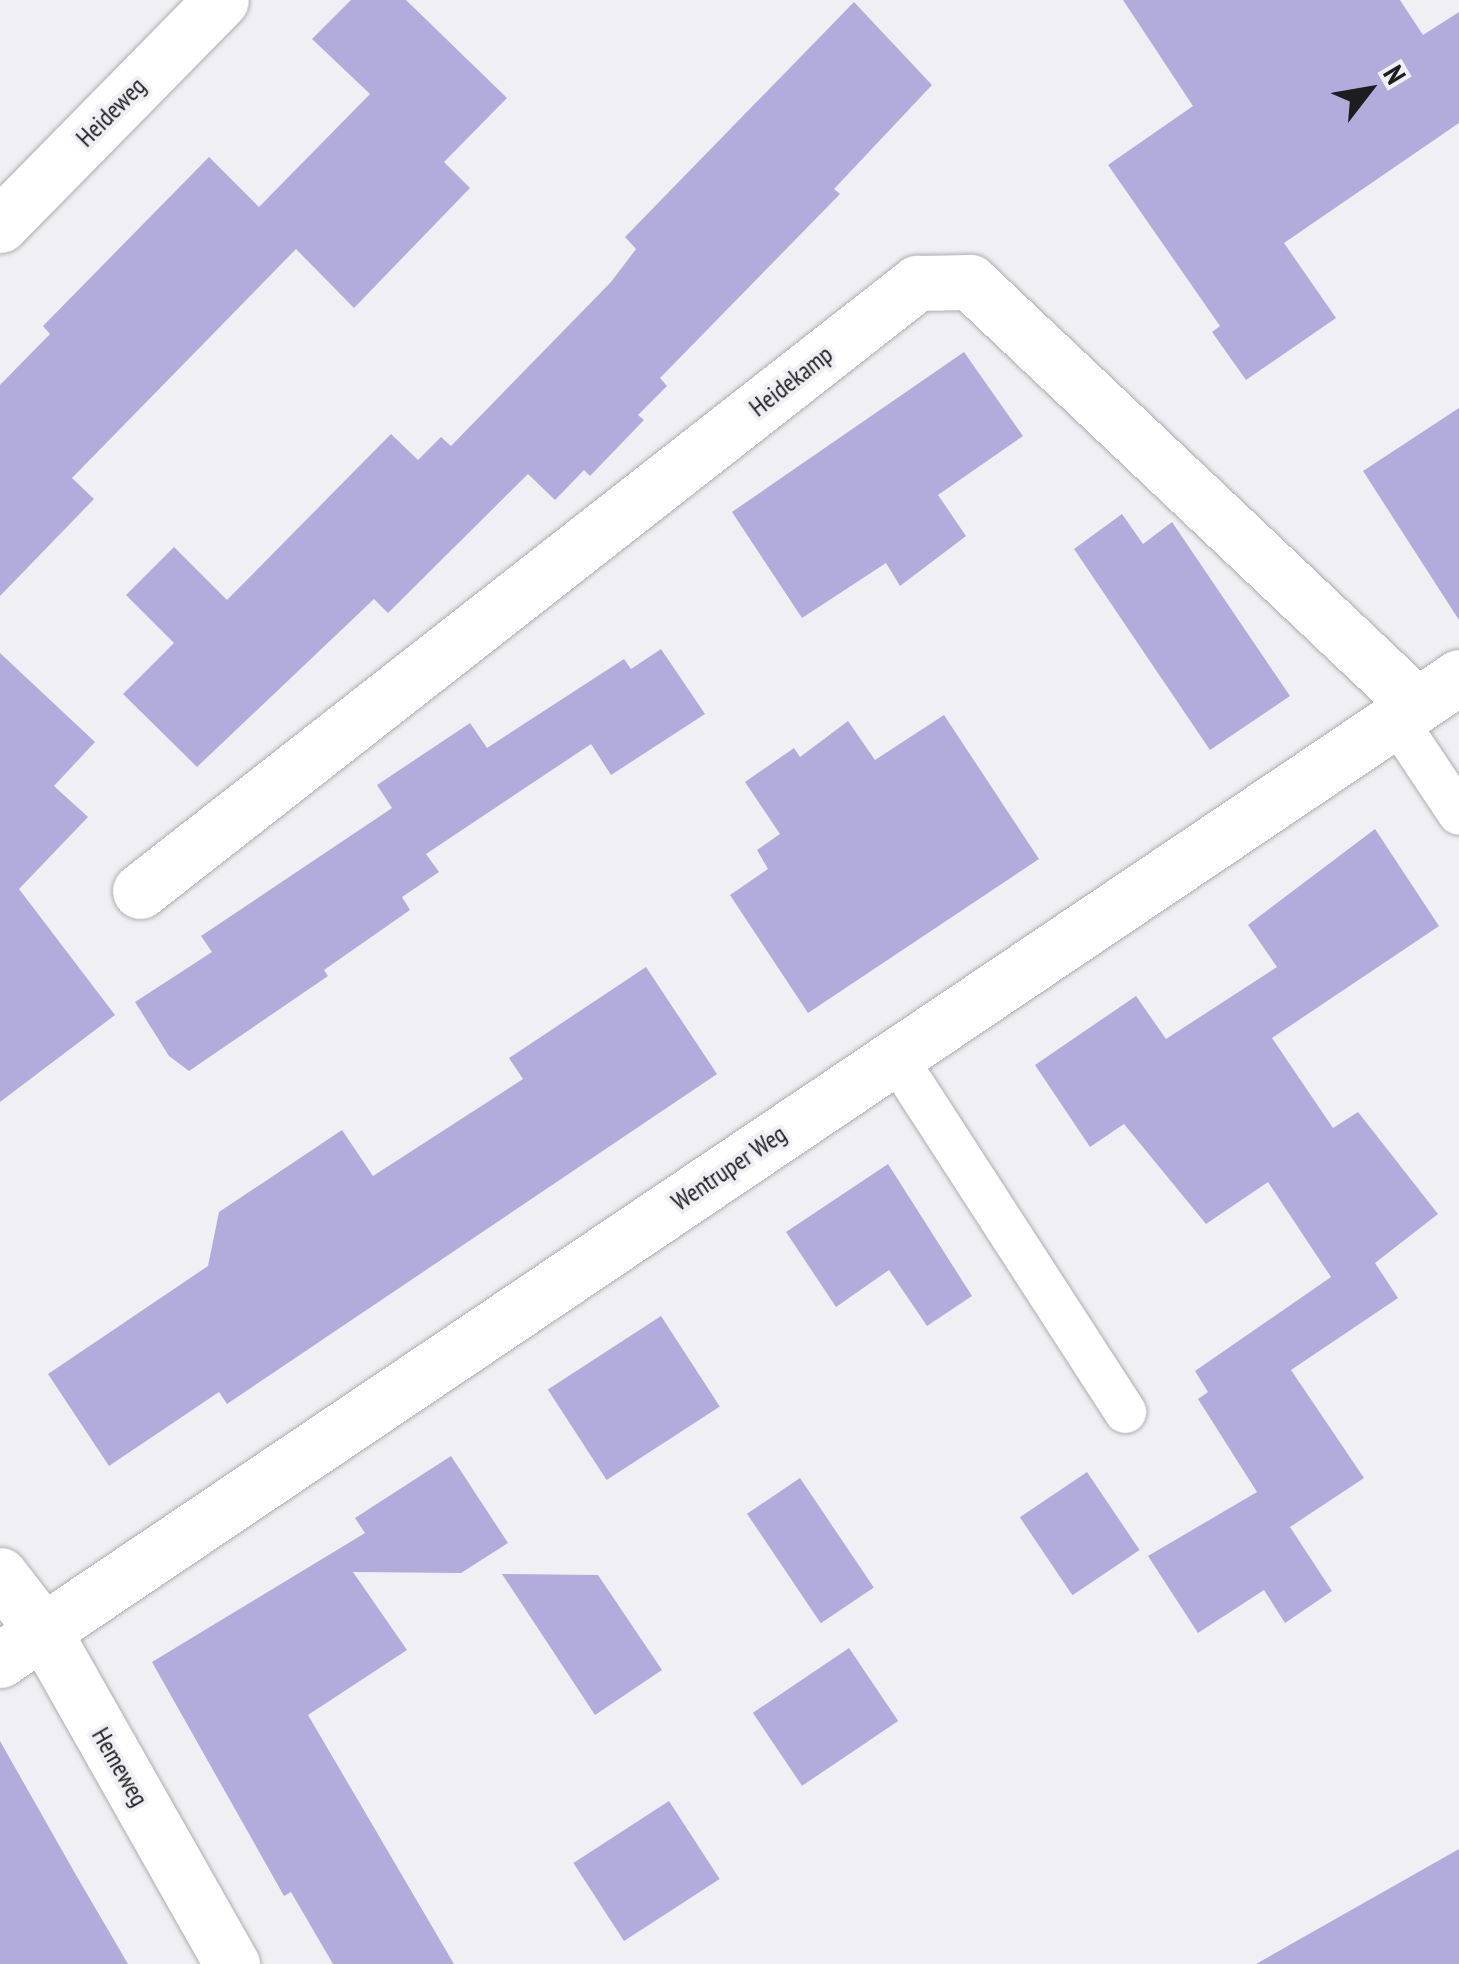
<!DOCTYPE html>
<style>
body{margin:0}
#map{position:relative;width:1459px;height:1964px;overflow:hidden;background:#f0f0f4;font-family:"PT Sans Narrow",sans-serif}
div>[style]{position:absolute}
.building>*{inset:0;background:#b1acdc;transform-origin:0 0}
.roads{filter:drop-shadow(0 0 2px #adadb1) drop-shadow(0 0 2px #adadb1)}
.service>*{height:42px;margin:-21px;padding:0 21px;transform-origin:21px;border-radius:21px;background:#fff}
.minor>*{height:55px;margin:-27.5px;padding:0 27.5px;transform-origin:27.5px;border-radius:27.5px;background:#fff}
span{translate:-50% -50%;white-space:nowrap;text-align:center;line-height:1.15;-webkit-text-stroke:8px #f0f0f4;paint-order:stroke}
.street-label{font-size:25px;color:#1d1c1e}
.north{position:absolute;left:1319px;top:40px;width:100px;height:100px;-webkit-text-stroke:8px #f0f0f4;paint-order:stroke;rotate:59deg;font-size:28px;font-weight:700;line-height:40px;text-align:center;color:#1d1c1e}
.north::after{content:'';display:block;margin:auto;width:35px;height:45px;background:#1d1c1e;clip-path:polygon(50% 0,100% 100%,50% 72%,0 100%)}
</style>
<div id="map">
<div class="building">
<i style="clip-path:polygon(351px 0,406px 0,507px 98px,444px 162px,470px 188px,354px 308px,296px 249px,72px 478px,94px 499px,0 596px,0 385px,50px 334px,43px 326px,209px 157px,259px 207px,370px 94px,312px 39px)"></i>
<i style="clip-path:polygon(1123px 0,1400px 0,1423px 35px,1459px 12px,1459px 123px,1284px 243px,1336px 318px,1246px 380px,1212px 332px,1220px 326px,1108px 165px,1193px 106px)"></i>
<i style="clip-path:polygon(854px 2px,932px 85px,834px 189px,840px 194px,660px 378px,667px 386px,638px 415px,644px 420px,590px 476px,584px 470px,555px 500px,528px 474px,388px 613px,374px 599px,197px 767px,123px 694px,174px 643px,126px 595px,174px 547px,227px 600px,391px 434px,418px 460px,441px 437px,451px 446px,611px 282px,636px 249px,625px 237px)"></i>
<i style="clip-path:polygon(964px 352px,1023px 436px,938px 495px,966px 536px,900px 586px,886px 563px,802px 618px,732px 512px)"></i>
<i style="clip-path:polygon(1459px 408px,1459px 620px,1363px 471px)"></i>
<i style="clip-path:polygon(1122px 514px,1143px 544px,1172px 522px,1290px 696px,1210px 750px,1074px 549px)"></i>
<i style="clip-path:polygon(661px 649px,705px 714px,611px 775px,591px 744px,426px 854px,439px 872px,402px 897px,410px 910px,324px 970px,328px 976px,189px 1071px,169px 1056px,135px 1002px,212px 952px,201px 936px,392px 808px,377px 785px,470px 723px,487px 748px,624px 659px,631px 669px)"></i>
<i style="clip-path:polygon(0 653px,95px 742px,54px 786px,88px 817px,19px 889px,115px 1015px,0 1102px)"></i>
<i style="clip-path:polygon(944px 715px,1039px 859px,808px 1013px,730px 895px,768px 869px,757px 850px,780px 834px,745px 782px,794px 748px,800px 757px,848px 721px,875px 760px)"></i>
<i style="clip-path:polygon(1375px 829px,1439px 926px,1272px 1038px,1333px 1128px,1358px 1112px,1438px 1214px,1375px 1263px,1398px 1298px,1291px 1370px,1364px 1478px,1290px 1527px,1332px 1591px,1285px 1623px,1264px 1590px,1198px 1633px,1148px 1556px,1257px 1492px,1198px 1399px,1208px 1392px,1195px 1371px,1331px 1277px,1268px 1182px,1206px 1224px,1124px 1124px,1090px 1147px,1035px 1065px,1136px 996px,1166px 1039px,1277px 967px,1248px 925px)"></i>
<i style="clip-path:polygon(646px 967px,717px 1074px,227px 1404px,219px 1392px,109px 1466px,48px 1374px,208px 1266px,219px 1212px,342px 1130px,373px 1176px,523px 1079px,509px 1058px)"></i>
<i style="clip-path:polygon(888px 1164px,972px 1296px,927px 1326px,889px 1270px,836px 1307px,786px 1232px)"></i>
<i style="left:661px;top:1316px;width:108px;height:135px;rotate:57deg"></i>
<i style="clip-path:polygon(451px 1456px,508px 1543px,461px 1573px,353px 1572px,407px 1650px,308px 1715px,454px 1964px,333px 1964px,291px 1892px,284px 1896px,152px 1662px,365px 1533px,355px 1518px)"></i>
<i style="left:1087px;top:1472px;width:94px;height:81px;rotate:56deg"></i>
<i style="left:800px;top:1478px;width:132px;height:64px;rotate:56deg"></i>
<i style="clip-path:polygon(502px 1574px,598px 1575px,662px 1670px,595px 1715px)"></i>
<i style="left:849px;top:1648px;width:88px;height:116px;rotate:56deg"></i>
<i style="clip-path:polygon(0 1741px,76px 1875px,128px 1964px,0 1964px)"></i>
<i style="left:669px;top:1801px;width:93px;height:114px;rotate:57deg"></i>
<i style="clip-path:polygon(1459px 1849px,1459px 1964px,1256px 1964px)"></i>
</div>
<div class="roads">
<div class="service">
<i style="left:1395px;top:718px;width:115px;rotate:56.3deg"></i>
<i style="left:895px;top:1056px;width:424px;rotate:57.1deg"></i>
</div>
<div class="minor">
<i style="left:0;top:225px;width:315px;rotate:-45.5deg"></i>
<i style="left:140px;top:891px;width:987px;rotate:-38.04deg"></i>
<i style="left:917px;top:283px;width:53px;rotate:-1.1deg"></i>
<i style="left:970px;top:282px;width:614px;rotate:43.42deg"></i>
<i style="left:0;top:1575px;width:72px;rotate:52.3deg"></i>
<i style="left:44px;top:1632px;width:382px;rotate:60.5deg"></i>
<i style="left:0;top:1660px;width:1759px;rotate:-33.97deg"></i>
</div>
</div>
<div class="street-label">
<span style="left:111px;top:112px;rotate:-45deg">Heideweg</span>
<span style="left:791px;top:381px;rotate:-38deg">Heidekamp</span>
<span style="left:729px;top:1168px;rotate:-34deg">Wentruper Weg</span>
<span style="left:120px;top:1767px;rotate:60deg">Hemeweg</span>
</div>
<div class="north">N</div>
</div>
